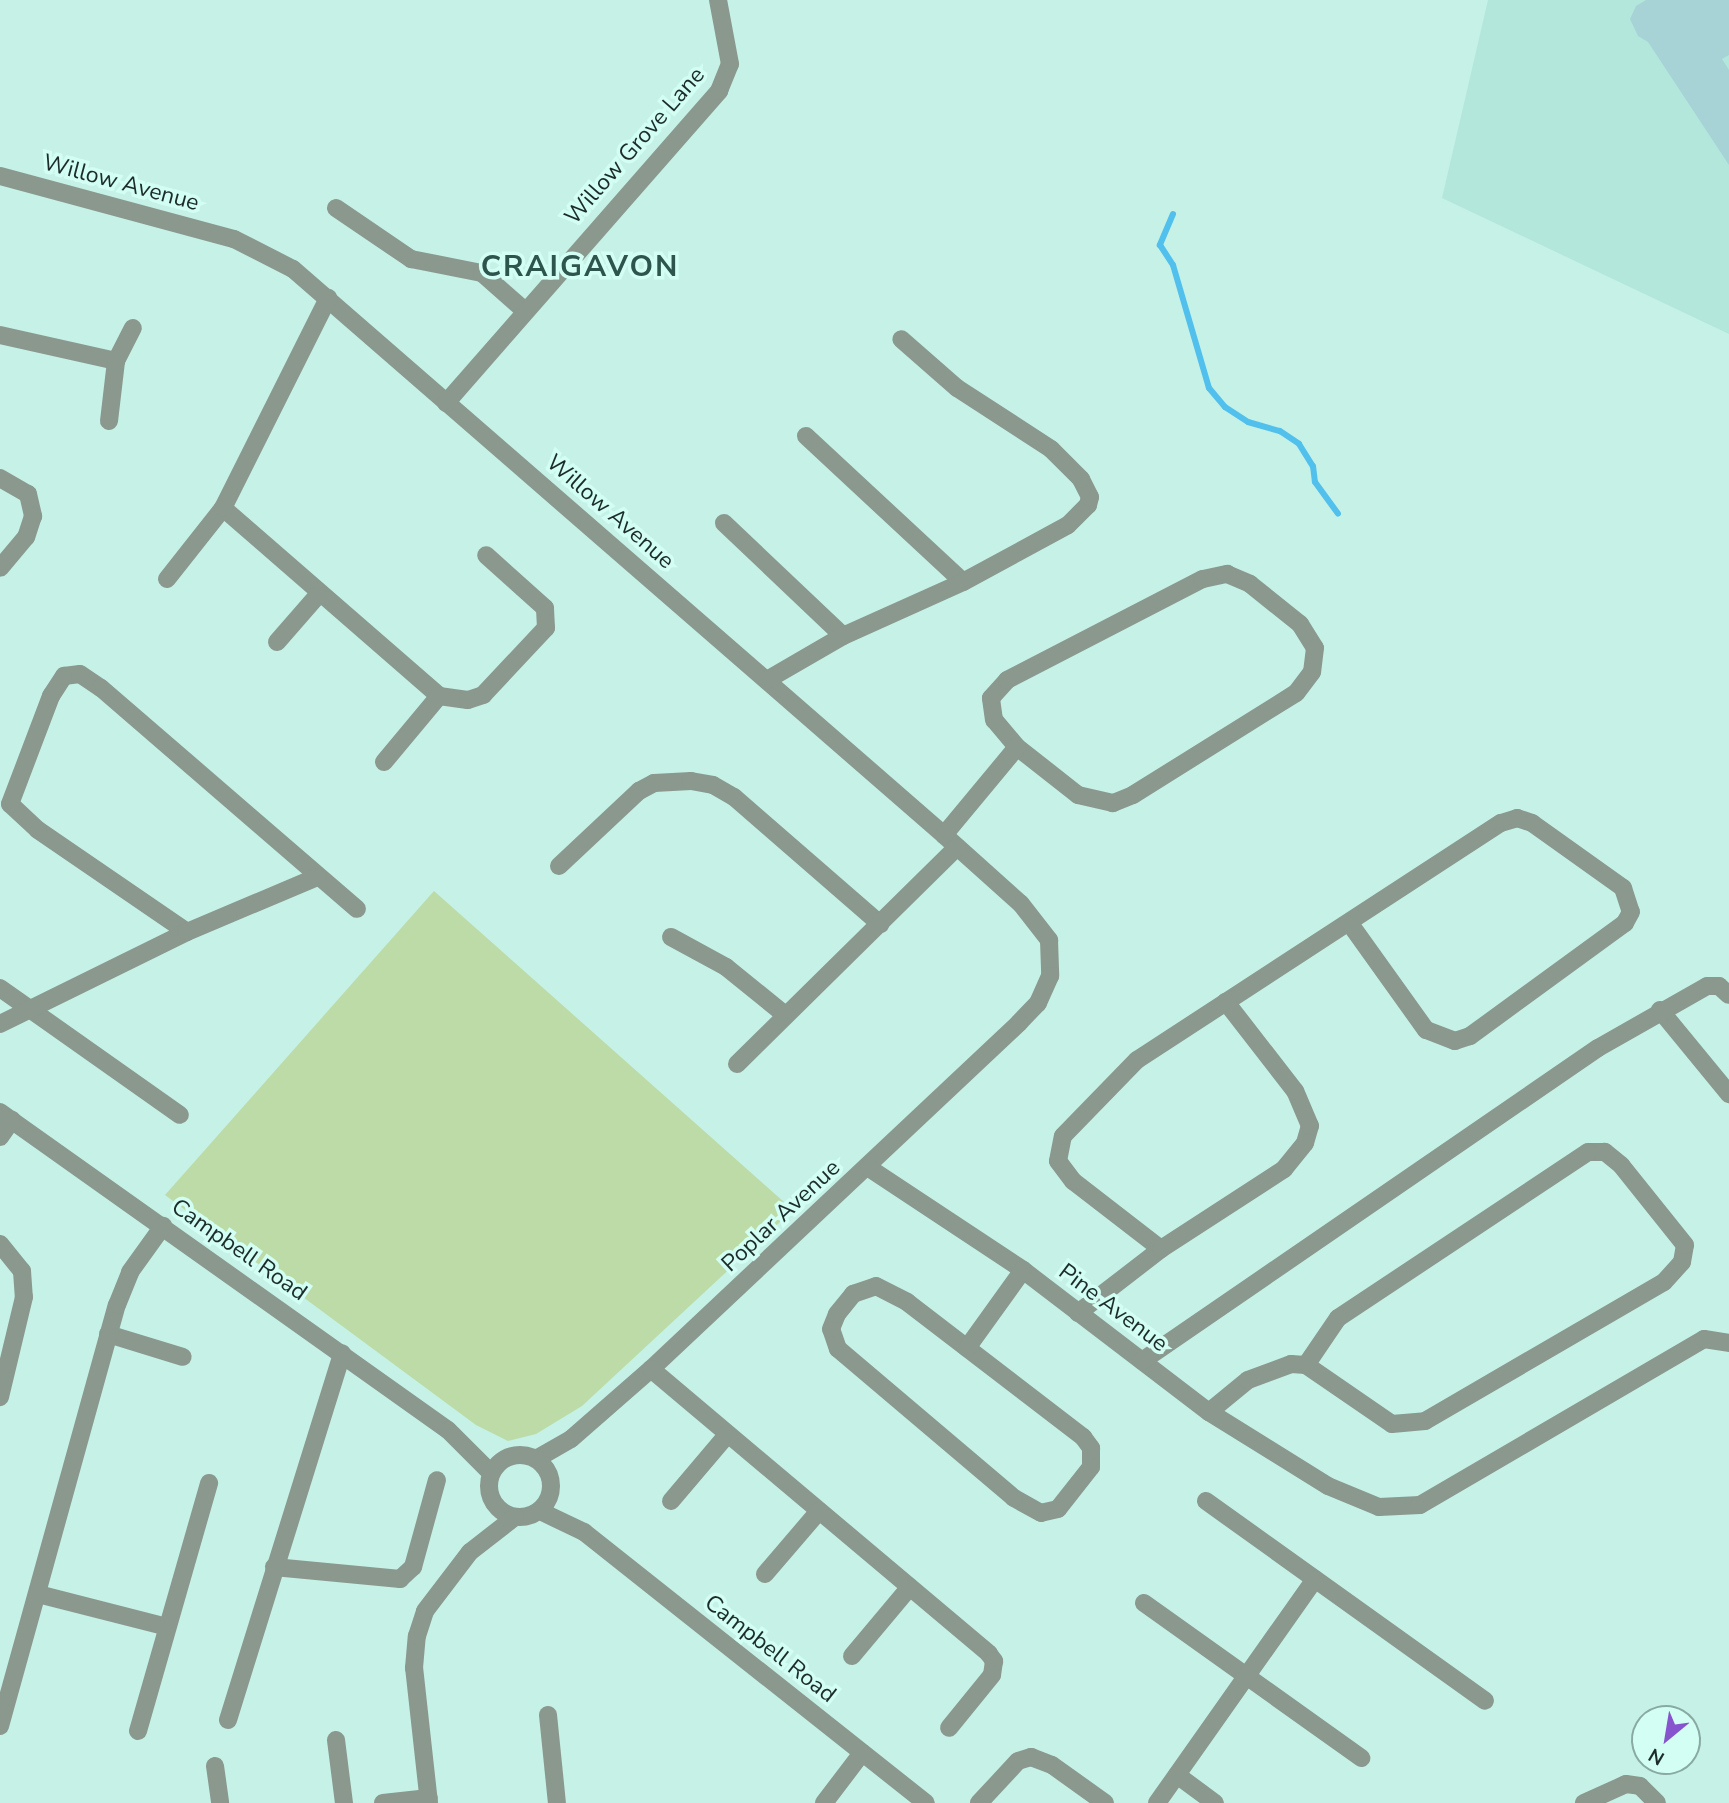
<!DOCTYPE html>
<style>
body{margin:0}
#map{position:relative;width:1729px;height:1803px;overflow:hidden;background:#c5f1e7;font-family:"Nunito Sans",sans-serif}
div>[style]{position:absolute}
.built>*{inset:0;background:#b3e7db}
.green>*{inset:0;background:#bddba6}
.stream>*{height:6px;margin:-3px;padding:0 3px;transform-origin:3px;border-radius:3px;background:#51c0ec}
.building>*{inset:0;background:#a7d3d7}
.minor>*{height:18px;margin:-9px;padding:0 9px;transform-origin:9px;border-radius:9px;background:#8a988e}
.minor>.ring{margin:-9px;padding:0;box-sizing:content-box;background:none;border:18px solid #8a988e;border-radius:50%}
span{translate:-50% -50%;white-space:nowrap;text-align:center;line-height:1.15;-webkit-text-stroke:7px #d2fef4;paint-order:stroke}
.street-label{font-size:23px;color:#1c2d29}
.district-label{font-size:30px;color:#2e554d;font-weight:700;letter-spacing:2px}
.north{position:absolute;left:1631px;top:1705px;width:70px;height:70px;box-sizing:border-box;background:#d2fef4;border:2px solid #89aaa3;border-radius:50%;rotate:210deg;font-size:19px;font-weight:700;line-height:28px;text-align:center;color:#1c2d29}
.north::after{content:'';display:block;margin:auto;width:24px;height:32px;background:#8655ce;clip-path:polygon(50% 0,100% 100%,50% 72%,0 100%)}
</style>
<div id="map">
<div class="built">
<i style="clip-path:polygon(1488px 0,1729px 0,1729px 334px,1442px 198px)"></i>
</div>
<div class="green">
<i style="clip-path:polygon(434px 891px,793px 1210px,582px 1406px,536px 1434px,508px 1441px,476px 1425px,165px 1195px)"></i>
</div>
<div class="stream">
<i style="left:1173px;top:214px;width:34px;rotate:113deg"></i>
<i style="left:1160px;top:245px;width:24px;rotate:57deg"></i>
<i style="left:1173px;top:265px;width:128px;rotate:73.7deg"></i>
<i style="left:1209px;top:388px;width:25px;rotate:50deg"></i>
<i style="left:1225px;top:407px;width:27px;rotate:33deg"></i>
<i style="left:1248px;top:422px;width:33px;rotate:16deg"></i>
<i style="left:1280px;top:431px;width:23px;rotate:34deg"></i>
<i style="left:1299px;top:444px;width:26px;rotate:58deg"></i>
<i style="left:1313px;top:466px;width:16px;rotate:83deg"></i>
<i style="left:1315px;top:482px;width:39px;rotate:54deg"></i>
</div>
<div class="building">
<i style="clip-path:polygon(1646px 0,1729px 0,1729px 55px,1722px 59px,1729px 70px,1729px 165px,1648px 42px,1638px 36px,1630px 19px,1636px 6px)"></i>
</div>
<div class="minor">
<i style="left:0;top:176px;width:242px;rotate:15.1deg"></i>
<i style="left:234px;top:239px;width:66px;rotate:27deg"></i>
<i style="left:293px;top:269px;width:863px;rotate:41deg"></i>
<i style="left:944px;top:835px;width:103px;rotate:41.9deg"></i>
<i style="left:1021px;top:904px;width:46px;rotate:52.1deg"></i>
<i style="left:1049px;top:940px;width:36px;rotate:88deg"></i>
<i style="left:1050px;top:976px;width:30px;rotate:114deg"></i>
<i style="left:1038px;top:1003px;width:28px;rotate:134deg"></i>
<i style="left:1019px;top:1023px;width:505px;rotate:136.76deg"></i>
<i style="left:651px;top:1369px;width:106px;rotate:138.8deg"></i>
<i style="left:571px;top:1439px;width:40px;rotate:150.3deg"></i>
<i style="left:336px;top:208px;width:91px;rotate:34.2deg"></i>
<i style="left:411px;top:259px;width:72px;rotate:11.2deg"></i>
<i style="left:482px;top:273px;width:56px;rotate:41.4deg"></i>
<i style="left:0;top:335px;width:119px;rotate:12.6deg"></i>
<i style="left:446px;top:403px;width:415px;rotate:-48.8deg"></i>
<i style="left:719px;top:91px;width:29px;rotate:-68deg"></i>
<i style="left:730px;top:64px;width:65px;rotate:-100.6deg"></i>
<i style="left:109px;top:421px;width:60px;rotate:-83.3deg"></i>
<i style="left:116px;top:361px;width:37px;rotate:-63deg"></i>
<i style="left:806px;top:436px;width:214px;rotate:42.9deg"></i>
<i style="left:0;top:478px;width:32px;rotate:30deg"></i>
<i style="left:28px;top:494px;width:23px;rotate:77deg"></i>
<i style="left:33px;top:516px;width:22px;rotate:108deg"></i>
<i style="left:26px;top:537px;width:40px;rotate:130deg"></i>
<i style="left:223px;top:508px;width:286px;rotate:41deg"></i>
<i style="left:439px;top:696px;width:29px;rotate:8deg"></i>
<i style="left:468px;top:700px;width:16px;rotate:-18deg"></i>
<i style="left:483px;top:695px;width:92px;rotate:-46.8deg"></i>
<i style="left:546px;top:628px;width:20px;rotate:-93deg"></i>
<i style="left:545px;top:608px;width:79px;rotate:-138.1deg"></i>
<i style="left:724px;top:523px;width:164px;rotate:43.5deg"></i>
<i style="left:1227px;top:574px;width:25px;rotate:23deg"></i>
<i style="left:1250px;top:584px;width:64px;rotate:38.7deg"></i>
<i style="left:1300px;top:624px;width:28px;rotate:58deg"></i>
<i style="left:1315px;top:648px;width:24px;rotate:97deg"></i>
<i style="left:1312px;top:672px;width:26px;rotate:127deg"></i>
<i style="left:1296px;top:693px;width:192px;rotate:148deg"></i>
<i style="left:1133px;top:795px;width:22px;rotate:158deg"></i>
<i style="left:1113px;top:803px;width:36px;rotate:-167deg"></i>
<i style="left:1078px;top:795px;width:78px;rotate:-141.8deg"></i>
<i style="left:1017px;top:747px;width:35px;rotate:-130deg"></i>
<i style="left:994px;top:720px;width:22px;rotate:-98deg"></i>
<i style="left:991px;top:698px;width:24px;rotate:-48deg"></i>
<i style="left:1007px;top:680px;width:220px;rotate:-27.3deg"></i>
<i style="left:1203px;top:579px;width:25px;rotate:-12deg"></i>
<i style="left:167px;top:579px;width:90px;rotate:-51.7deg"></i>
<i style="left:223px;top:508px;width:235px;rotate:-63.4deg"></i>
<i style="left:277px;top:642px;width:62px;rotate:-48.9deg"></i>
<i style="left:767px;top:680px;width:88px;rotate:-30.1deg"></i>
<i style="left:843px;top:636px;width:132px;rotate:-24.2deg"></i>
<i style="left:963px;top:582px;width:119px;rotate:-28.5deg"></i>
<i style="left:1068px;top:525px;width:28px;rotate:-45deg"></i>
<i style="left:1088px;top:505px;width:8px;rotate:-76deg"></i>
<i style="left:1090px;top:497px;width:20px;rotate:-117deg"></i>
<i style="left:1081px;top:479px;width:42px;rotate:-135deg"></i>
<i style="left:1051px;top:449px;width:112px;rotate:-147deg"></i>
<i style="left:957px;top:388px;width:74px;rotate:-138.8deg"></i>
<i style="left:384px;top:762px;width:86px;rotate:-50.2deg"></i>
<i style="left:944px;top:835px;width:114px;rotate:-50.3deg"></i>
<i style="left:559px;top:866px;width:110px;rotate:-43.2deg"></i>
<i style="left:639px;top:791px;width:17px;rotate:-28deg"></i>
<i style="left:654px;top:783px;width:37px;rotate:-3deg"></i>
<i style="left:691px;top:781px;width:22px;rotate:10deg"></i>
<i style="left:713px;top:785px;width:24px;rotate:30deg"></i>
<i style="left:734px;top:797px;width:194px;rotate:41deg"></i>
<i style="left:187px;top:932px;width:181px;rotate:-145.6deg"></i>
<i style="left:38px;top:830px;width:38px;rotate:-137deg"></i>
<i style="left:10px;top:804px;width:116px;rotate:-69.2deg"></i>
<i style="left:51px;top:696px;width:24px;rotate:-57deg"></i>
<i style="left:64px;top:676px;width:16px;rotate:-7deg"></i>
<i style="left:80px;top:674px;width:25px;rotate:34deg"></i>
<i style="left:101px;top:688px;width:338px;rotate:40.8deg"></i>
<i style="left:671px;top:937px;width:63px;rotate:28.6deg"></i>
<i style="left:726px;top:967px;width:75px;rotate:39deg"></i>
<i style="left:0;top:988px;width:220px;rotate:35.2deg"></i>
<i style="left:1660px;top:1010px;width:109px;rotate:50.6deg"></i>
<i style="left:0;top:1024px;width:208px;rotate:-26.2deg"></i>
<i style="left:187px;top:932px;width:141px;rotate:-22.9deg"></i>
<i style="left:737px;top:1064px;width:309px;rotate:-44.6deg"></i>
<i style="left:0;top:1112px;width:549px;rotate:35.37deg"></i>
<i style="left:448px;top:1430px;width:61px;rotate:45deg"></i>
<i style="left:0;top:1137px;width:21px;rotate:-55deg"></i>
<i style="left:869px;top:1168px;width:185px;rotate:33.5deg"></i>
<i style="left:1023px;top:1270px;width:234px;rotate:37.4deg"></i>
<i style="left:1209px;top:1412px;width:140px;rotate:31.9deg"></i>
<i style="left:1328px;top:1486px;width:55px;rotate:22.4deg"></i>
<i style="left:1379px;top:1507px;width:41px;rotate:-2.8deg"></i>
<i style="left:1420px;top:1505px;width:329px;rotate:-30.3deg"></i>
<i style="left:1704px;top:1339px;width:25px;rotate:9deg"></i>
<i style="left:0;top:1244px;width:35px;rotate:51deg"></i>
<i style="left:22px;top:1271px;width:26px;rotate:86deg"></i>
<i style="left:24px;top:1297px;width:103px;rotate:103.5deg"></i>
<i style="left:1161px;top:1249px;width:111px;rotate:-142.3deg"></i>
<i style="left:1073px;top:1181px;width:25px;rotate:-127deg"></i>
<i style="left:1058px;top:1161px;width:25px;rotate:-79deg"></i>
<i style="left:1063px;top:1136px;width:106px;rotate:-45.8deg"></i>
<i style="left:1137px;top:1060px;width:434px;rotate:-33.1deg"></i>
<i style="left:1501px;top:823px;width:17px;rotate:-17deg"></i>
<i style="left:1517px;top:818px;width:16px;rotate:18deg"></i>
<i style="left:1532px;top:823px;width:112px;rotate:35.5deg"></i>
<i style="left:1623px;top:888px;width:25px;rotate:72deg"></i>
<i style="left:1631px;top:912px;width:13px;rotate:119deg"></i>
<i style="left:1625px;top:923px;width:192px;rotate:143.9deg"></i>
<i style="left:1470px;top:1036px;width:16px;rotate:162deg"></i>
<i style="left:1455px;top:1041px;width:31px;rotate:-159deg"></i>
<i style="left:1426px;top:1030px;width:130px;rotate:-125.6deg"></i>
<i style="left:876px;top:1286px;width:35px;rotate:27deg"></i>
<i style="left:907px;top:1302px;width:222px;rotate:37.5deg"></i>
<i style="left:1083px;top:1437px;width:14px;rotate:54deg"></i>
<i style="left:1091px;top:1448px;width:19px;rotate:90deg"></i>
<i style="left:1091px;top:1467px;width:53px;rotate:128.2deg"></i>
<i style="left:1058px;top:1509px;width:17px;rotate:167deg"></i>
<i style="left:1041px;top:1513px;width:31px;rotate:-151deg"></i>
<i style="left:1014px;top:1498px;width:231px;rotate:-139.7deg"></i>
<i style="left:838px;top:1349px;width:21px;rotate:-109deg"></i>
<i style="left:831px;top:1329px;width:16px;rotate:-68deg"></i>
<i style="left:837px;top:1314px;width:26px;rotate:-51deg"></i>
<i style="left:853px;top:1294px;width:24px;rotate:-19deg"></i>
<i style="left:1078px;top:1313px;width:105px;rotate:-37.6deg"></i>
<i style="left:1161px;top:1249px;width:147px;rotate:-33deg"></i>
<i style="left:1284px;top:1169px;width:33px;rotate:-51deg"></i>
<i style="left:1305px;top:1143px;width:18px;rotate:-74deg"></i>
<i style="left:1310px;top:1126px;width:38px;rotate:-113deg"></i>
<i style="left:1295px;top:1091px;width:113px;rotate:-127.8deg"></i>
<i style="left:108px;top:1334px;width:78px;rotate:17deg"></i>
<i style="left:967px;top:1348px;width:96px;rotate:-54.3deg"></i>
<i style="left:1142px;top:1361px;width:553px;rotate:-34.47deg"></i>
<i style="left:1598px;top:1048px;width:125px;rotate:-29.6deg"></i>
<i style="left:1707px;top:986px;width:12px"></i>
<i style="left:1719px;top:986px;width:13px;rotate:42deg"></i>
<i style="left:651px;top:1369px;width:442px;rotate:40.1deg"></i>
<i style="left:989px;top:1654px;width:9px;rotate:54deg"></i>
<i style="left:994px;top:1661px;width:14px;rotate:98deg"></i>
<i style="left:992px;top:1675px;width:68px;rotate:129.1deg"></i>
<i style="left:1209px;top:1412px;width:50px;rotate:-39.4deg"></i>
<i style="left:1248px;top:1380px;width:46px;rotate:-20.4deg"></i>
<i style="left:1291px;top:1364px;width:15px;rotate:4deg"></i>
<i style="left:1306px;top:1365px;width:104px;rotate:34.5deg"></i>
<i style="left:1392px;top:1424px;width:33px;rotate:-5deg"></i>
<i style="left:1425px;top:1421px;width:276px;rotate:-30.2deg"></i>
<i style="left:1664px;top:1282px;width:27px;rotate:-48deg"></i>
<i style="left:1682px;top:1262px;width:17px;rotate:-80deg"></i>
<i style="left:1685px;top:1245px;width:102px;rotate:-128.7deg"></i>
<i style="left:1621px;top:1165px;width:21px;rotate:-141deg"></i>
<i style="left:1605px;top:1152px;width:17px;rotate:180deg"></i>
<i style="left:1588px;top:1152px;width:300px;rotate:146.4deg"></i>
<i style="left:1338px;top:1318px;width:57px;rotate:124.2deg"></i>
<i class="ring" style="left:489px;top:1455px;width:44px;height:44px"></i>
<i style="left:671px;top:1501px;width:87px;rotate:-49.7deg"></i>
<i style="left:1206px;top:1501px;width:343px;rotate:35.6deg"></i>
<i style="left:540px;top:1511px;width:49px;rotate:25.5deg"></i>
<i style="left:584px;top:1532px;width:436px;rotate:38.4deg"></i>
<i style="left:274px;top:1567px;width:127px;rotate:5.4deg"></i>
<i style="left:400px;top:1579px;width:18px;rotate:-43deg"></i>
<i style="left:413px;top:1567px;width:90px;rotate:-74.6deg"></i>
<i style="left:765px;top:1574px;width:83px;rotate:-49.4deg"></i>
<i style="left:38px;top:1594px;width:133px;rotate:14.3deg"></i>
<i style="left:1144px;top:1603px;width:267px;rotate:35.5deg"></i>
<i style="left:852px;top:1656px;width:90px;rotate:-50deg"></i>
<i style="left:548px;top:1715px;width:88px;rotate:84.2deg"></i>
<i style="left:228px;top:1720px;width:384px;rotate:-72.7deg"></i>
<i style="left:0;top:1726px;width:437px;rotate:-74.5deg"></i>
<i style="left:117px;top:1305px;width:35px;rotate:-68deg"></i>
<i style="left:130px;top:1272px;width:57px;rotate:-54.3deg"></i>
<i style="left:138px;top:1731px;width:258px;rotate:-74deg"></i>
<i style="left:336px;top:1740px;width:64px;rotate:82.8deg"></i>
<i style="left:215px;top:1766px;width:37px;rotate:82deg"></i>
<i style="left:1177px;top:1775px;width:47px;rotate:36.4deg"></i>
<i style="left:383px;top:1803px;width:46px;rotate:-6.2deg"></i>
<i style="left:429px;top:1803px;width:136px;rotate:-96.3deg"></i>
<i style="left:414px;top:1668px;width:32px;rotate:-85deg"></i>
<i style="left:417px;top:1636px;width:26px;rotate:-72deg"></i>
<i style="left:425px;top:1611px;width:74px;rotate:-52.7deg"></i>
<i style="left:470px;top:1552px;width:57px;rotate:-37.9deg"></i>
<i style="left:824px;top:1803px;width:63px;rotate:-52.8deg"></i>
<i style="left:979px;top:1803px;width:57px;rotate:-47.1deg"></i>
<i style="left:1018px;top:1761px;width:14px;rotate:-17deg"></i>
<i style="left:1031px;top:1757px;width:22px;rotate:21deg"></i>
<i style="left:1052px;top:1765px;width:65px;rotate:35.6deg"></i>
<i style="left:1157px;top:1803px;width:274px;rotate:-54.8deg"></i>
<i style="left:1584px;top:1803px;width:46px;rotate:-24.3deg"></i>
<i style="left:1626px;top:1784px;width:14px;rotate:8deg"></i>
<i style="left:1640px;top:1786px;width:24px;rotate:45deg"></i>
</div>
<div class="street-label">
<span style="left:635px;top:146px;rotate:-49deg">Willow Grove Lane</span>
<span style="left:121px;top:183px;rotate:15deg">Willow Avenue</span>
<span style="left:610px;top:512px;rotate:41deg">Willow Avenue</span>
<span style="left:781px;top:1216px;rotate:-43deg">Poplar Avenue</span>
<span style="left:239px;top:1250px;rotate:35deg">Campbell Road</span>
<span style="left:1113px;top:1308px;rotate:37deg">Pine Avenue</span>
<span style="left:770px;top:1649px;rotate:38deg">Campbell Road</span>
</div>
<div class="district-label">
<span style="left:580px;top:267px">CRAIGAVON</span>
</div>
<div class="north">N</div>
</div>
